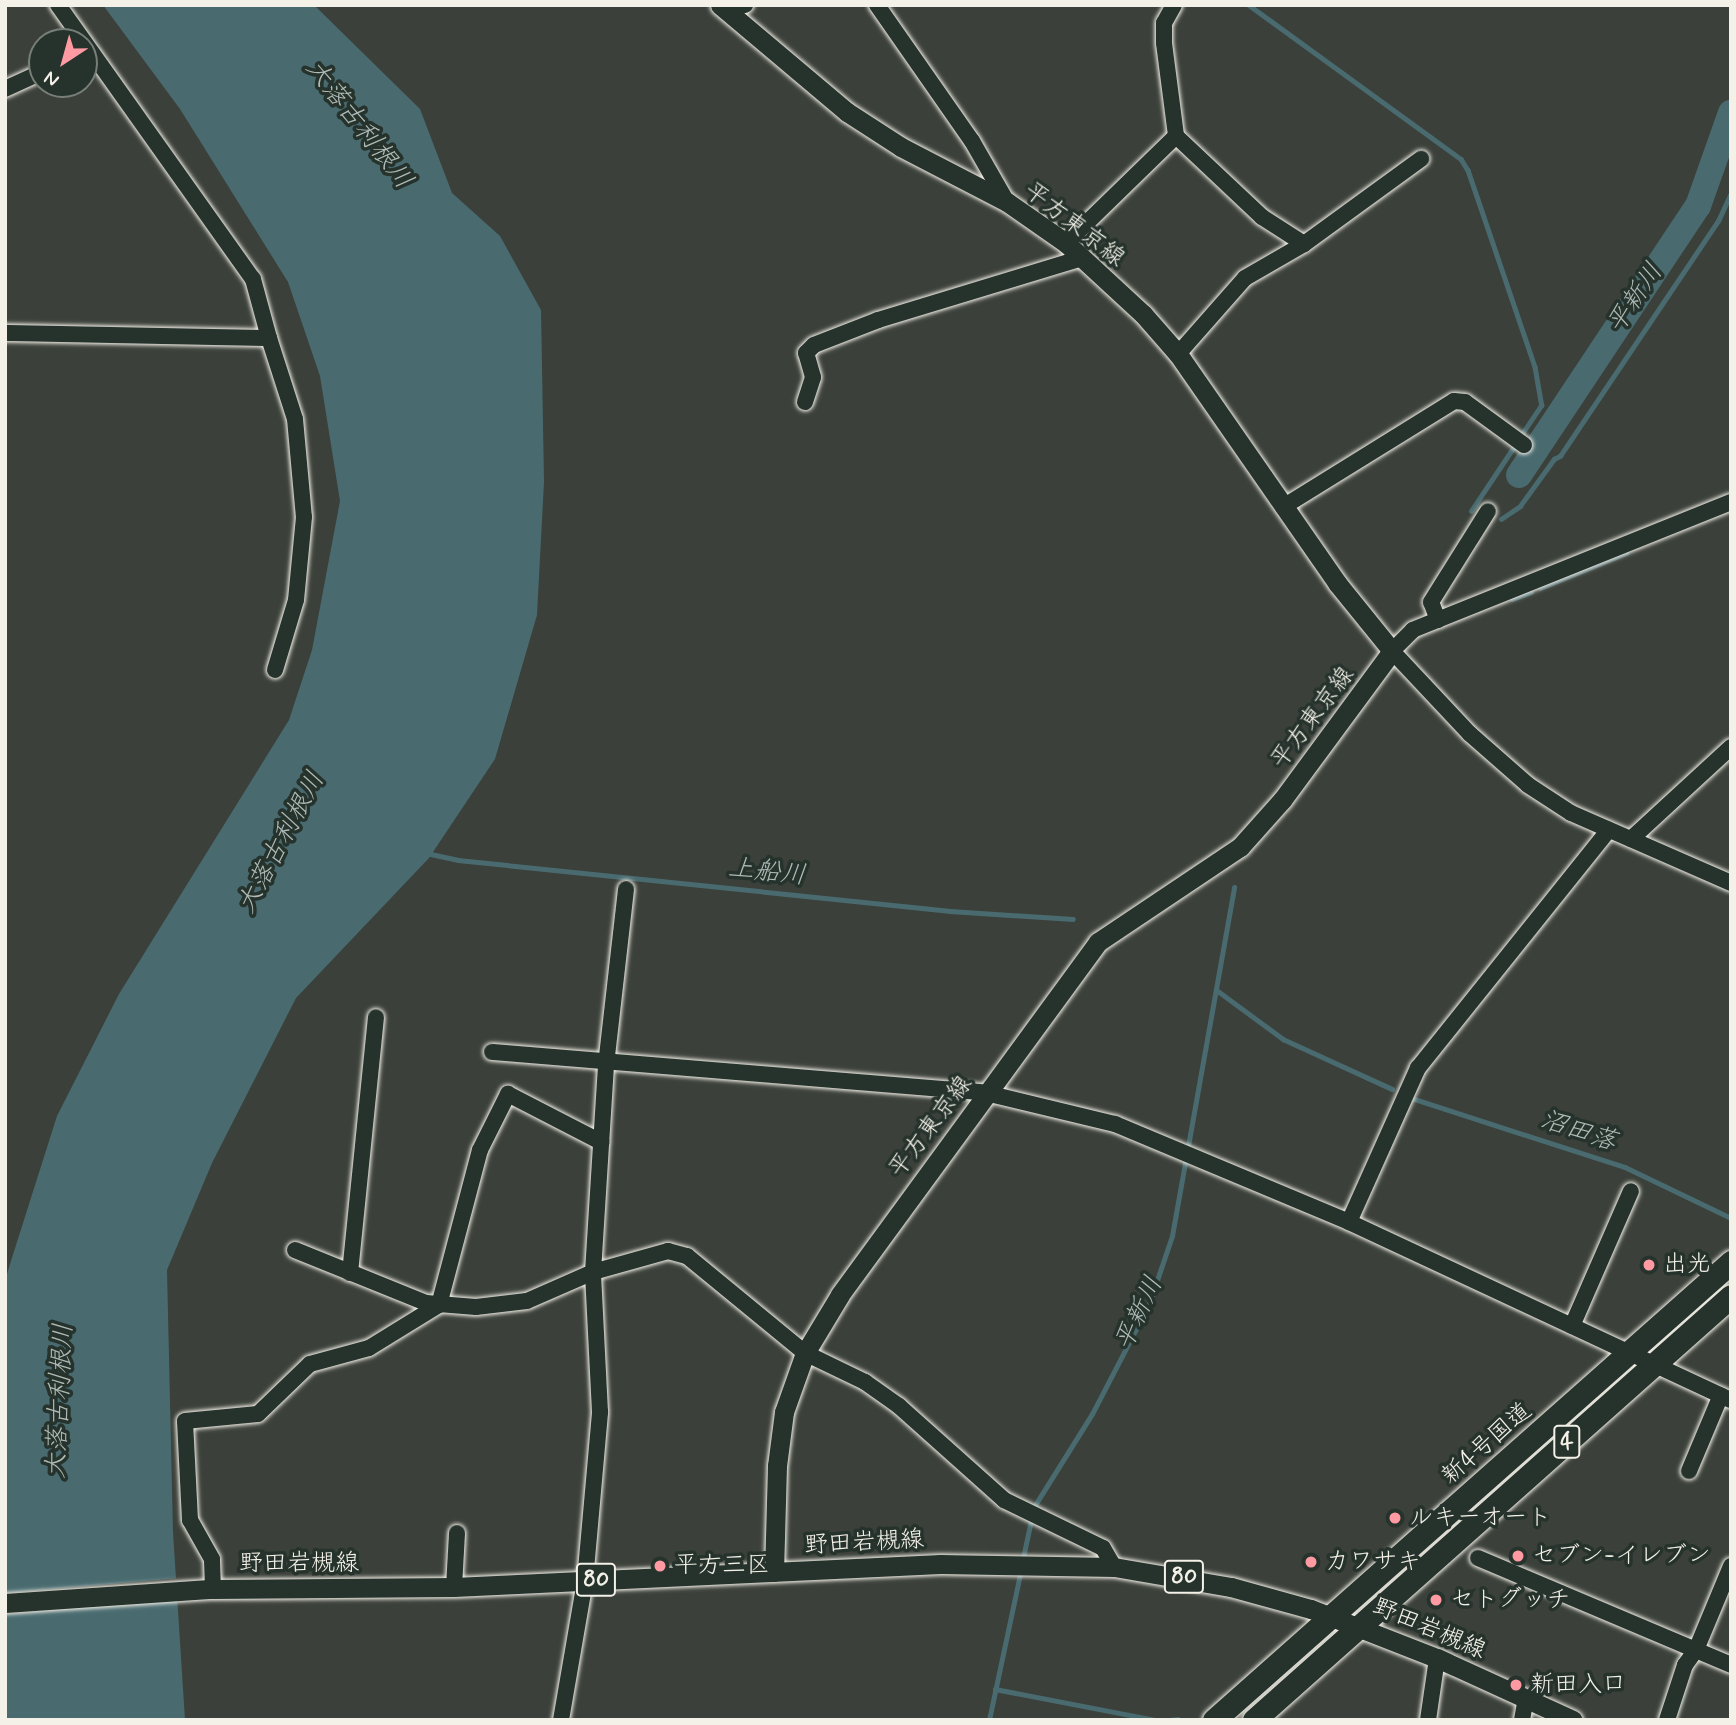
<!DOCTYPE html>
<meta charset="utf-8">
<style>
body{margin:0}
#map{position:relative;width:1736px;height:1725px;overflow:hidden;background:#3b403a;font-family:Mynerve,"Klee One",sans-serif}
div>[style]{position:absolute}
.water>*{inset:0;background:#496b70}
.pier>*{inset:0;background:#3b403a;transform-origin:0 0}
.stream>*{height:4.5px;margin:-2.25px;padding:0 2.25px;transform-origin:2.25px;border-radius:2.25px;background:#496b70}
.river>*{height:26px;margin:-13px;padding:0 13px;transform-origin:13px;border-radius:13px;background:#496b70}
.roads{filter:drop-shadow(0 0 2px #f4f1e8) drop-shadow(0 0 2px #f4f1e8)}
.minor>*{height:16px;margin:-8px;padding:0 8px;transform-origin:8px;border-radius:8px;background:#26332d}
.major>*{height:19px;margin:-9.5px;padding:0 9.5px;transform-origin:9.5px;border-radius:9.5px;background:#26332d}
.highway>*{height:23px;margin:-11.5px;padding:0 11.5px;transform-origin:11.5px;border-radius:11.5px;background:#26332d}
.dots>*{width:19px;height:19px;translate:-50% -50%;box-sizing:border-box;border:4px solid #26332d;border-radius:50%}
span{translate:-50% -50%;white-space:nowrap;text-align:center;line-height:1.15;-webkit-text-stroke:7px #26332d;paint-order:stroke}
.shield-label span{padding:2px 5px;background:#26332d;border:2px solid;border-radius:5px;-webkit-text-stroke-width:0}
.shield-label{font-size:23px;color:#f4f1e8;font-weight:700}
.street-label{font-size:24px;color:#f4f1e8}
.poi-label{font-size:24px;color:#f4f1e8}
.left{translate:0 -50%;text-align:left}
.water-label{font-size:26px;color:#b0bbb8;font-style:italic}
.frame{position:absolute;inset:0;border:7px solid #f4f1e8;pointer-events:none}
.north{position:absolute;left:28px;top:28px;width:70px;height:70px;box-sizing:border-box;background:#26332d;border:2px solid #787f78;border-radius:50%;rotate:216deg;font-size:19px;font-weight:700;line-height:28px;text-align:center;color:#f4f1e8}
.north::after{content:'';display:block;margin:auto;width:24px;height:32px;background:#ff9aa2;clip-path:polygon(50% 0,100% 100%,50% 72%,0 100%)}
</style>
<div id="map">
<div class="water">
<i style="clip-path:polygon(103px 5px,314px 5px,420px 109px,452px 193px,500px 236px,541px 310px,544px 482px,537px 615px,495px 759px,429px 858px,296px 998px,212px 1163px,167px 1270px,173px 1532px,185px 1720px,5px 1720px,5px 1281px,10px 1264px,57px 1116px,119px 994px,289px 720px,312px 650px,340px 501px,320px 376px,288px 282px,180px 109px)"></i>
</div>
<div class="pier">
<i style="left:179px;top:1578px;width:21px;height:174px;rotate:85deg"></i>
</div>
<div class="stream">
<i style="left:1249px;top:5px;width:262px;rotate:36deg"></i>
<i style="left:1461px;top:159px;width:13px;rotate:58deg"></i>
<i style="left:1468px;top:170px;width:208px;rotate:71.2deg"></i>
<i style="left:1535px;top:367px;width:39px;rotate:80deg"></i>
<i style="left:1542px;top:405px;width:40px;rotate:124deg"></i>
<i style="left:1471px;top:511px;width:79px;rotate:-56.3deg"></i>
<i style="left:1501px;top:519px;width:23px;rotate:-34deg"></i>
<i style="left:1520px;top:506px;width:58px;rotate:-54.1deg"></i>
<i style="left:1554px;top:459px;width:7px;rotate:-27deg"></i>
<i style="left:1560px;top:456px;width:283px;rotate:-56.1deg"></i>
<i style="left:1718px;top:221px;width:31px;rotate:-65deg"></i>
<i style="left:1540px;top:588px;width:93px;rotate:-22.1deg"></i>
<i style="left:1512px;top:599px;width:20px;rotate:-20deg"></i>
<i style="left:426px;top:853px;width:33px;rotate:12deg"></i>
<i style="left:458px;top:860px;width:495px;rotate:5.9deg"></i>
<i style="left:950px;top:911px;width:123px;rotate:3.7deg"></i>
<i style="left:1218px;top:991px;width:81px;rotate:36.4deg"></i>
<i style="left:1283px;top:1039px;width:120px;rotate:24.6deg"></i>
<i style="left:1408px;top:1097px;width:228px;rotate:17.9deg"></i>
<i style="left:1625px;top:1167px;width:118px;rotate:25.7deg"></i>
<i style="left:1032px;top:1510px;width:113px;rotate:-58deg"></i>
<i style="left:1092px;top:1414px;width:124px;rotate:-62.6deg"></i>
<i style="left:1149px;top:1304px;width:72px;rotate:-71.3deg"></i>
<i style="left:1172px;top:1236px;width:354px;rotate:-79.9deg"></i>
<i style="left:1023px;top:1558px;width:40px;rotate:-78deg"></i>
<i style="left:995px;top:1689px;width:164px;rotate:10.9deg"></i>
<i style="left:989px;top:1720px;width:153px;rotate:-78deg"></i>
<i style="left:1170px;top:1720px;width:8px;rotate:-7deg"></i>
</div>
<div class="river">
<i style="left:1519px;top:475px;width:323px;rotate:-56.4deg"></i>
<i style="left:1698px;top:206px;width:99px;rotate:-70.5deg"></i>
</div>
<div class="roads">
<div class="minor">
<i style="left:58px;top:5px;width:336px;rotate:54.6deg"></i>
<i style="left:253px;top:279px;width:61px;rotate:74.8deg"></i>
<i style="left:877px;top:5px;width:166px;rotate:55.1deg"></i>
<i style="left:972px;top:141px;width:70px;rotate:60.2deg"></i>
<i style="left:1174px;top:5px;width:21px;rotate:119deg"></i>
<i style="left:1164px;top:23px;width:20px;rotate:90deg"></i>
<i style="left:1164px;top:43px;width:94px;rotate:82.6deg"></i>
<i style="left:1176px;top:136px;width:118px;rotate:43.3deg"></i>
<i style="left:1262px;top:217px;width:50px;rotate:32.7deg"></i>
<i style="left:726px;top:10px;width:20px;rotate:-15deg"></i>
<i style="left:5px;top:89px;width:41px;rotate:-24.7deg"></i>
<i style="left:1066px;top:243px;width:153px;rotate:-44.2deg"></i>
<i style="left:5px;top:333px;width:264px;rotate:1.1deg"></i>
<i style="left:269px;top:338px;width:85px;rotate:72.2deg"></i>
<i style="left:295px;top:419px;width:98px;rotate:84.8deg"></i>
<i style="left:304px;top:517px;width:83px;rotate:95.5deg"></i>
<i style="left:296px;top:600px;width:73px;rotate:106.7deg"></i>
<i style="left:1178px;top:354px;width:101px;rotate:-48.6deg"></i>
<i style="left:1245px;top:278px;width:68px;rotate:-30deg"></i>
<i style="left:1304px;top:244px;width:145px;rotate:-36deg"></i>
<i style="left:805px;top:402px;width:26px;rotate:-72deg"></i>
<i style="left:813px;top:377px;width:25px;rotate:-106deg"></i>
<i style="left:806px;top:353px;width:11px;rotate:-45deg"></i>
<i style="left:814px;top:345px;width:69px;rotate:-21.3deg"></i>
<i style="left:878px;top:320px;width:213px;rotate:-16.9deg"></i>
<i style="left:1731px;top:502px;width:343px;rotate:158.1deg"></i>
<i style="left:1413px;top:630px;width:30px;rotate:135deg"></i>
<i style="left:1392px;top:651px;width:114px;rotate:46.8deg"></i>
<i style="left:1470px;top:734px;width:77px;rotate:41.3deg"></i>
<i style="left:1528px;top:785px;width:51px;rotate:33.1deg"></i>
<i style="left:1571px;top:813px;width:175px;rotate:23.6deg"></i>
<i style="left:1283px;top:507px;width:201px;rotate:-31.8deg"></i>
<i style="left:1454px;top:401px;width:11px;rotate:5deg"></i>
<i style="left:1465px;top:402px;width:73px;rotate:36.1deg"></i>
<i style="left:1438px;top:620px;width:19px;rotate:-111deg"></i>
<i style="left:1431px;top:602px;width:107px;rotate:-57.9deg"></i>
<i style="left:1631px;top:839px;width:136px;rotate:-42.6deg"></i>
<i style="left:492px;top:1052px;width:496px;rotate:4.7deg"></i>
<i style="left:986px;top:1093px;width:133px;rotate:13.5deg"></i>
<i style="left:1115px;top:1124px;width:254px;rotate:22.7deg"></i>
<i style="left:1349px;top:1222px;width:421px;rotate:25deg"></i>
<i style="left:1349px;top:1222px;width:169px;rotate:-65.9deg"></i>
<i style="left:1418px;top:1068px;width:305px;rotate:-51.3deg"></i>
<i style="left:295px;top:1250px;width:141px;rotate:22deg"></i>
<i style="left:426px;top:1303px;width:50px;rotate:4.6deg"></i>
<i style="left:476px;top:1307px;width:51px;rotate:-6.7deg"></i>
<i style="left:527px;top:1301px;width:72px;rotate:-23.7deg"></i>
<i style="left:593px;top:1272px;width:78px;rotate:-15.6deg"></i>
<i style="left:668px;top:1251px;width:20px;rotate:15deg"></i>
<i style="left:687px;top:1256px;width:153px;rotate:39.4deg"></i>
<i style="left:805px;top:1353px;width:67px;rotate:25.8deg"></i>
<i style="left:865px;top:1382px;width:42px;rotate:35.2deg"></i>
<i style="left:899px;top:1406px;width:141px;rotate:41.8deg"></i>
<i style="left:1004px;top:1500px;width:110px;rotate:25.9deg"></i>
<i style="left:1103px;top:1548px;width:22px;rotate:60deg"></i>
<i style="left:350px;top:1273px;width:257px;rotate:-84.2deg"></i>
<i style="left:1572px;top:1326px;width:147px;rotate:-66.4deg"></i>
<i style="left:1689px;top:1471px;width:82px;rotate:-67.2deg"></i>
<i style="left:1478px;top:1558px;width:275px;rotate:22.9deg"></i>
<i style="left:454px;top:1587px;width:54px;rotate:-86.8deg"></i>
<i style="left:213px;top:1589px;width:30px;rotate:-92deg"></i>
<i style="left:212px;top:1559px;width:45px;rotate:-119.4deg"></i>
<i style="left:190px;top:1520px;width:99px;rotate:-92.9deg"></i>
<i style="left:185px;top:1421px;width:73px;rotate:-5.5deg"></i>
<i style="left:258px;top:1414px;width:72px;rotate:-43.9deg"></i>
<i style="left:310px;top:1364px;width:61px;rotate:-15.2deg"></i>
<i style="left:369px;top:1348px;width:82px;rotate:-31.6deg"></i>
<i style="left:439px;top:1305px;width:160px;rotate:-75.2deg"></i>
<i style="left:480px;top:1150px;width:63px;rotate:-63.4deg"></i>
<i style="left:508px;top:1094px;width:105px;rotate:27.3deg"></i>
<i style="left:561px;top:1720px;width:141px;rotate:-80.2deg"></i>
<i style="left:585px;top:1581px;width:170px;rotate:-84.9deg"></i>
<i style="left:600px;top:1412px;width:140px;rotate:-92.9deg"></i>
<i style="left:593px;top:1272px;width:207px;rotate:-86.4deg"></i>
<i style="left:606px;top:1065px;width:177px;rotate:-83.5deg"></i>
<i style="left:1428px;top:1720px;width:63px;rotate:-81.7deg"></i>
<i style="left:1522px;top:1720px;width:22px;rotate:-80deg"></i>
<i style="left:1667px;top:1720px;width:58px;rotate:-71.9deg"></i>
<i style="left:1685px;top:1665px;width:19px;rotate:-54deg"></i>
<i style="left:1696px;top:1650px;width:91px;rotate:-67.4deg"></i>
</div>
<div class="major">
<i style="left:720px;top:5px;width:166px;rotate:40.1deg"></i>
<i style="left:847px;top:112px;width:64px;rotate:32.9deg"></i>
<i style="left:901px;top:147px;width:119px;rotate:27.4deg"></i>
<i style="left:1007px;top:202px;width:72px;rotate:34.8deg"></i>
<i style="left:1066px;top:243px;width:105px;rotate:42.7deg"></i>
<i style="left:1143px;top:314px;width:53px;rotate:48.8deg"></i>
<i style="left:1178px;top:354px;width:279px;rotate:55.2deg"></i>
<i style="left:1337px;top:583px;width:87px;rotate:51deg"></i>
<i style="left:1392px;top:651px;width:185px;rotate:126.4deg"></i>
<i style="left:1282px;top:800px;width:63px;rotate:131.8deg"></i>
<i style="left:1240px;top:847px;width:171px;rotate:146.2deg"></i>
<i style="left:1098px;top:942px;width:437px;rotate:126.2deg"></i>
<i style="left:840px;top:1295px;width:68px;rotate:121.1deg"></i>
<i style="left:805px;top:1353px;width:63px;rotate:109.6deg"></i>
<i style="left:784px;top:1412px;width:54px;rotate:97.4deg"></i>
<i style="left:777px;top:1466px;width:106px;rotate:91.6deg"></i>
<i style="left:5px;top:1603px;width:208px;rotate:-3.9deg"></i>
<i style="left:213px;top:1589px;width:241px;rotate:-0.5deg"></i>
<i style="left:454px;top:1587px;width:487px;rotate:-2.7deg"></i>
<i style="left:940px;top:1564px;width:174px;rotate:1deg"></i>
<i style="left:1114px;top:1567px;width:119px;rotate:9.7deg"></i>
<i style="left:1231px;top:1587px;width:83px;rotate:15.4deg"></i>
<i style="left:1311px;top:1609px;width:135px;rotate:21.3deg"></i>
<i style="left:1437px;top:1658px;width:149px;rotate:24.5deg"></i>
</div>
<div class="highway">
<i style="left:1214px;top:1720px;width:691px;rotate:-41.54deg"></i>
<i style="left:1254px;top:1720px;width:638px;rotate:-41.63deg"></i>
</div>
</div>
<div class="dots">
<i style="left:1649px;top:1265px;background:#ff9aa2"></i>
<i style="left:1395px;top:1518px;background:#ff9aa2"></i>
<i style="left:1518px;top:1556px;background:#ff9aa2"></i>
<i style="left:1311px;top:1562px;background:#ff9aa2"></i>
<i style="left:660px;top:1566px;background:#ff9aa2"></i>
<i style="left:1436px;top:1600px;background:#ff9aa2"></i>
<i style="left:1516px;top:1685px;background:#ff9aa2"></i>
</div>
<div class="shield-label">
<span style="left:1567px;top:1442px">4</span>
<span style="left:1184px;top:1577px">80</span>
<span style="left:596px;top:1580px">80</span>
</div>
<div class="street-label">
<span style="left:1074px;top:225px;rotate:38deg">平方東京線</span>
<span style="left:1313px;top:718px;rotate:-53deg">平方東京線</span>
<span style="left:931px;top:1127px;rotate:-53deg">平方東京線</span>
<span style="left:1487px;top:1444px;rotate:-41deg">新4号国道</span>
<span style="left:864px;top:1543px;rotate:-3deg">野田岩槻線</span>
<span style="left:299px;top:1564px">野田岩槻線</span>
<span style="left:1429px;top:1629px;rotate:23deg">野田岩槻線</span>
</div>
<div class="poi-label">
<span class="left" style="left:1663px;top:1265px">出光</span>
<span class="left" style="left:1409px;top:1518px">ルキーオート</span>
<span class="left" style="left:1532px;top:1556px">セブン-イレブン</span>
<span class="left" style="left:1325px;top:1562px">カワサキ</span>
<span class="left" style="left:674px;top:1566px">平方三区</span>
<span class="left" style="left:1450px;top:1600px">セトグッチ</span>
<span class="left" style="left:1530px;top:1685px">新田入口</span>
</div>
<div class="water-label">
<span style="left:358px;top:125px;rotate:52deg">大落古利根川</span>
<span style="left:1636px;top:299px;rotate:-56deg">平新川</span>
<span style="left:282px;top:843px;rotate:-62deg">大落古利根川</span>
<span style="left:767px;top:873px;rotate:6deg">上船川</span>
<span style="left:1578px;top:1132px;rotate:18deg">沼田落</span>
<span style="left:1140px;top:1314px;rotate:-65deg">平新川</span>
<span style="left:61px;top:1401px;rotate:-87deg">大落古利根川</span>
</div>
<div class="frame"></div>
<div class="north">N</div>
</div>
